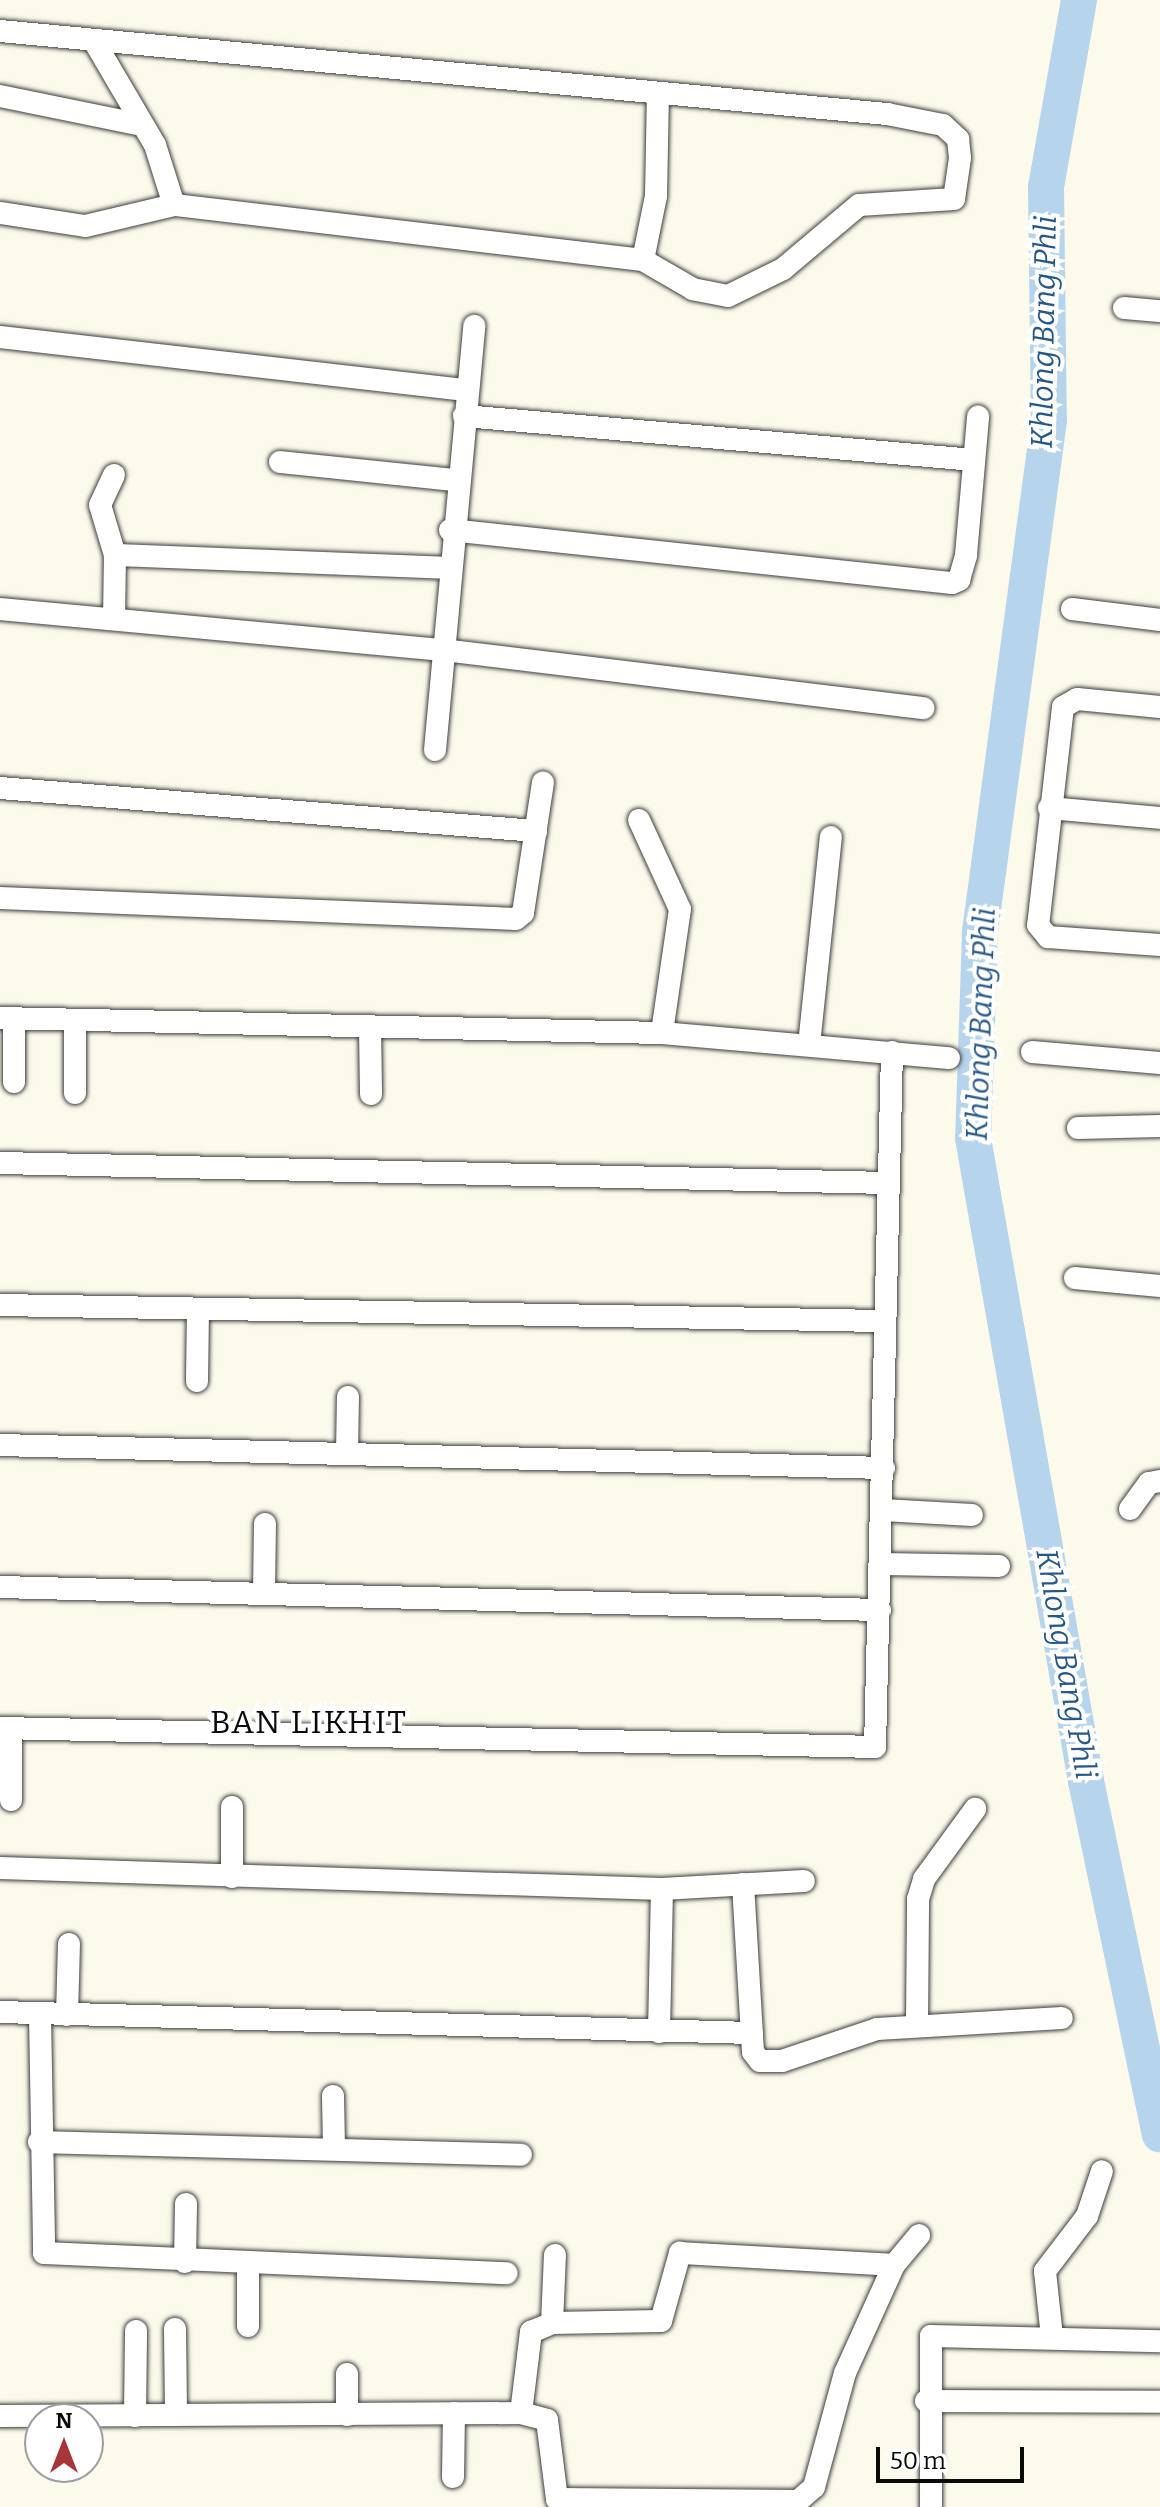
<!DOCTYPE html>
<style>
body{margin:0}
#map{position:relative;width:1160px;height:2507px;overflow:hidden;background:#fcfaeb;font-family:Bitter,serif}
div>[style]{position:absolute}
.river>*{height:36px;margin:-18px;padding:0 18px;transform-origin:18px;border-radius:18px;background:#b6d5ed}
.roads{filter:drop-shadow(0 0 2px #3d3d3d) drop-shadow(0 0 2px #3d3d3d)}
.minor>*{height:22px;margin:-11px;padding:0 11px;transform-origin:11px;border-radius:11px;background:#fff}
span{translate:-50% -50%;white-space:nowrap;text-align:center;line-height:1.15;-webkit-text-stroke:8px #fff;paint-order:stroke}
.water-label{font-size:30px;color:#25598a;font-style:italic}
.quarter-label{font-size:32px;color:#0a0a0a;letter-spacing:2px}
.north{position:absolute;left:24px;top:2403px;width:80px;height:80px;box-sizing:border-box;background:#fff;border:2px solid #9d9d9d;border-radius:50%;rotate:0deg;font-size:22px;font-weight:700;line-height:32px;text-align:center;color:#0a0a0a}
.north::after{content:'';display:block;margin:auto;width:28px;height:36px;background:#a73636;clip-path:polygon(50% 0,100% 100%,50% 72%,0 100%)}
.scale{position:absolute;left:876px;top:2447px;width:148px;height:36px;box-sizing:border-box;border:4px solid #0a0a0a;border-top:0;padding-left:10px;font-size:24px;line-height:28px;white-space:nowrap;color:#0a0a0a;-webkit-text-stroke:6px #fff;paint-order:stroke}
</style>
<div id="map">
<div class="river">
<i style="left:1079px;top:0;width:190px;rotate:100deg"></i>
<i style="left:1046px;top:187px;width:233px;rotate:89.3deg"></i>
<i style="left:1049px;top:420px;width:517px;rotate:97.68deg"></i>
<i style="left:980px;top:932px;width:206px;rotate:91.9deg"></i>
<i style="left:973px;top:1138px;width:653px;rotate:80.03deg"></i>
<i style="left:1086px;top:1781px;width:361px;rotate:78.2deg"></i>
</div>
<div class="roads">
<div class="minor">
<i style="left:0;top:31px;width:891px;rotate:5.35deg"></i>
<i style="left:887px;top:114px;width:57px;rotate:11.1deg"></i>
<i style="left:943px;top:125px;width:21px;rotate:43deg"></i>
<i style="left:958px;top:139px;width:19px;rotate:84deg"></i>
<i style="left:960px;top:158px;width:41px;rotate:98.3deg"></i>
<i style="left:954px;top:199px;width:95px;rotate:176.4deg"></i>
<i style="left:859px;top:205px;width:99px;rotate:139.9deg"></i>
<i style="left:783px;top:269px;width:61px;rotate:153.9deg"></i>
<i style="left:728px;top:296px;width:36px;rotate:-169deg"></i>
<i style="left:693px;top:289px;width:58px;rotate:-149.9deg"></i>
<i style="left:643px;top:260px;width:472px;rotate:-173.3deg"></i>
<i style="left:174px;top:205px;width:91px;rotate:166.7deg"></i>
<i style="left:85px;top:226px;width:86px;rotate:-171.3deg"></i>
<i style="left:94px;top:41px;width:121px;rotate:59.6deg"></i>
<i style="left:155px;top:145px;width:63px;rotate:72.4deg"></i>
<i style="left:0;top:96px;width:145px;rotate:11.5deg"></i>
<i style="left:643px;top:260px;width:65px;rotate:-78.5deg"></i>
<i style="left:656px;top:196px;width:101px;rotate:-88.9deg"></i>
<i style="left:1124px;top:308px;width:36px;rotate:5deg"></i>
<i style="left:0;top:337px;width:469px;rotate:6.5deg"></i>
<i style="left:464px;top:416px;width:512px;rotate:4.93deg"></i>
<i style="left:280px;top:462px;width:176px;rotate:5.9deg"></i>
<i style="left:114px;top:475px;width:33px;rotate:115deg"></i>
<i style="left:100px;top:505px;width:52px;rotate:73.3deg"></i>
<i style="left:450px;top:530px;width:505px;rotate:6.03deg"></i>
<i style="left:952px;top:583px;width:8px;rotate:-23deg"></i>
<i style="left:959px;top:580px;width:26px;rotate:-74deg"></i>
<i style="left:966px;top:555px;width:139px;rotate:-85deg"></i>
<i style="left:0;top:609px;width:445px;rotate:5.3deg"></i>
<i style="left:443px;top:650px;width:484px;rotate:6.9deg"></i>
<i style="left:1072px;top:609px;width:89px;rotate:7.1deg"></i>
<i style="left:114px;top:619px;width:64px;rotate:-89.1deg"></i>
<i style="left:115px;top:555px;width:332px;rotate:2.2deg"></i>
<i style="left:1160px;top:707px;width:83px;rotate:-174.5deg"></i>
<i style="left:1077px;top:699px;width:16px;rotate:150deg"></i>
<i style="left:1063px;top:707px;width:219px;rotate:96.5deg"></i>
<i style="left:1038px;top:925px;width:16px;rotate:50deg"></i>
<i style="left:1048px;top:937px;width:112px;rotate:4.1deg"></i>
<i style="left:435px;top:750px;width:426px;rotate:-84.7deg"></i>
<i style="left:0;top:788px;width:538px;rotate:4.59deg"></i>
<i style="left:1049px;top:808px;width:111px;rotate:5.1deg"></i>
<i style="left:639px;top:820px;width:98px;rotate:65.3deg"></i>
<i style="left:680px;top:909px;width:125px;rotate:98.3deg"></i>
<i style="left:0;top:898px;width:516px;rotate:2.33deg"></i>
<i style="left:516px;top:919px;width:9px;rotate:-41deg"></i>
<i style="left:523px;top:913px;width:132px;rotate:-81.3deg"></i>
<i style="left:0;top:1018px;width:662px;rotate:1.3deg"></i>
<i style="left:662px;top:1033px;width:288px;rotate:5deg"></i>
<i style="left:14px;top:1018px;width:64px;rotate:90deg"></i>
<i style="left:370px;top:1028px;width:66px;rotate:89.1deg"></i>
<i style="left:809px;top:1045px;width:209px;rotate:-84deg"></i>
<i style="left:1032px;top:1052px;width:128px;rotate:4.9deg"></i>
<i style="left:75px;top:1093px;width:73px;rotate:-90deg"></i>
<i style="left:1078px;top:1128px;width:82px;rotate:-1.4deg"></i>
<i style="left:0;top:1163px;width:887px;rotate:1.29deg"></i>
<i style="left:1075px;top:1278px;width:85px;rotate:5.4deg"></i>
<i style="left:0;top:1305px;width:884px;rotate:1.04deg"></i>
<i style="left:197px;top:1381px;width:71px;rotate:-89.2deg"></i>
<i style="left:0;top:1445px;width:884px;rotate:1.49deg"></i>
<i style="left:347px;top:1453px;width:56px;rotate:-89deg"></i>
<i style="left:1130px;top:1509px;width:32px;rotate:-54deg"></i>
<i style="left:1149px;top:1483px;width:11px;rotate:-10deg"></i>
<i style="left:883px;top:1510px;width:89px;rotate:3.2deg"></i>
<i style="left:882px;top:1564px;width:117px;rotate:1deg"></i>
<i style="left:0;top:1587px;width:880px;rotate:1.5deg"></i>
<i style="left:264px;top:1593px;width:69px;rotate:-89.2deg"></i>
<i style="left:0;top:1728px;width:875px;rotate:1.24deg"></i>
<i style="left:875px;top:1747px;width:695px;rotate:-88.6deg"></i>
<i style="left:11px;top:1800px;width:72px;rotate:-90deg"></i>
<i style="left:0;top:1868px;width:662px;rotate:1.82deg"></i>
<i style="left:662px;top:1889px;width:142px;rotate:-3.2deg"></i>
<i style="left:232px;top:1877px;width:70px;rotate:-90deg"></i>
<i style="left:743px;top:1884px;width:168px;rotate:86.6deg"></i>
<i style="left:753px;top:2052px;width:11px;rotate:52deg"></i>
<i style="left:760px;top:2061px;width:22px"></i>
<i style="left:782px;top:2061px;width:100px;rotate:-18.6deg"></i>
<i style="left:877px;top:2029px;width:185px;rotate:-3.4deg"></i>
<i style="left:0;top:2012px;width:752px;rotate:1.6deg"></i>
<i style="left:40px;top:2014px;width:239px;rotate:89deg"></i>
<i style="left:44px;top:2253px;width:463px;rotate:2.5deg"></i>
<i style="left:67px;top:2015px;width:71px;rotate:-88.4deg"></i>
<i style="left:917px;top:2024px;width:125px;rotate:-89.5deg"></i>
<i style="left:918px;top:1899px;width:21px;rotate:-73deg"></i>
<i style="left:924px;top:1879px;width:87px;rotate:-53.9deg"></i>
<i style="left:659px;top:2032px;width:143px;rotate:-88.8deg"></i>
<i style="left:333px;top:2096px;width:53px;rotate:88.9deg"></i>
<i style="left:39px;top:2142px;width:482px;rotate:1.5deg"></i>
<i style="left:185px;top:2262px;width:58px;rotate:-89deg"></i>
<i style="left:248px;top:2264px;width:62px;rotate:90deg"></i>
<i style="left:552px;top:2323px;width:68px;rotate:-87.5deg"></i>
<i style="left:175px;top:2329px;width:86px;rotate:89.3deg"></i>
<i style="left:1052px;top:2337px;width:66px;rotate:-96.1deg"></i>
<i style="left:1045px;top:2271px;width:69px;rotate:-52.6deg"></i>
<i style="left:1087px;top:2216px;width:47px;rotate:-71.6deg"></i>
<i style="left:347px;top:2374px;width:41px;rotate:90deg"></i>
<i style="left:926px;top:2401px;width:234px;rotate:0.2deg"></i>
<i style="left:521px;top:2413px;width:82px;rotate:-83deg"></i>
<i style="left:531px;top:2332px;width:23px;rotate:-23deg"></i>
<i style="left:552px;top:2323px;width:109px;rotate:-1.1deg"></i>
<i style="left:661px;top:2321px;width:71px;rotate:-74.4deg"></i>
<i style="left:680px;top:2253px;width:214px;rotate:3.2deg"></i>
<i style="left:0;top:2416px;width:521px;rotate:-0.33deg"></i>
<i style="left:521px;top:2413px;width:27px;rotate:15deg"></i>
<i style="left:547px;top:2420px;width:80px;rotate:82.8deg"></i>
<i style="left:557px;top:2499px;width:241px;rotate:0.5deg"></i>
<i style="left:798px;top:2501px;width:21px;rotate:-41deg"></i>
<i style="left:814px;top:2487px;width:118px;rotate:-74.8deg"></i>
<i style="left:845px;top:2373px;width:119px;rotate:-65.6deg"></i>
<i style="left:894px;top:2265px;width:39px;rotate:-50deg"></i>
<i style="left:135px;top:2416px;width:85px;rotate:-89.3deg"></i>
<i style="left:453px;top:2477px;width:64px;rotate:-89.1deg"></i>
<i style="left:931px;top:2507px;width:171px;rotate:-90deg"></i>
<i style="left:931px;top:2336px;width:229px;rotate:1.3deg"></i>
</div>
</div>
<div class="water-label">
<span style="left:1044px;top:332px;rotate:-89deg">Khlong Bang Phli</span>
<span style="left:981px;top:1024px;rotate:-88deg">Khlong Bang Phli</span>
<span style="left:1066px;top:1664px;rotate:80deg">Khlong Bang Phli</span>
</div>
<div class="quarter-label">
<span style="left:309px;top:1722px">BAN LIKHIT</span>
</div>
<div class="north">N</div>
<div class="scale">50 m</div>
</div>
